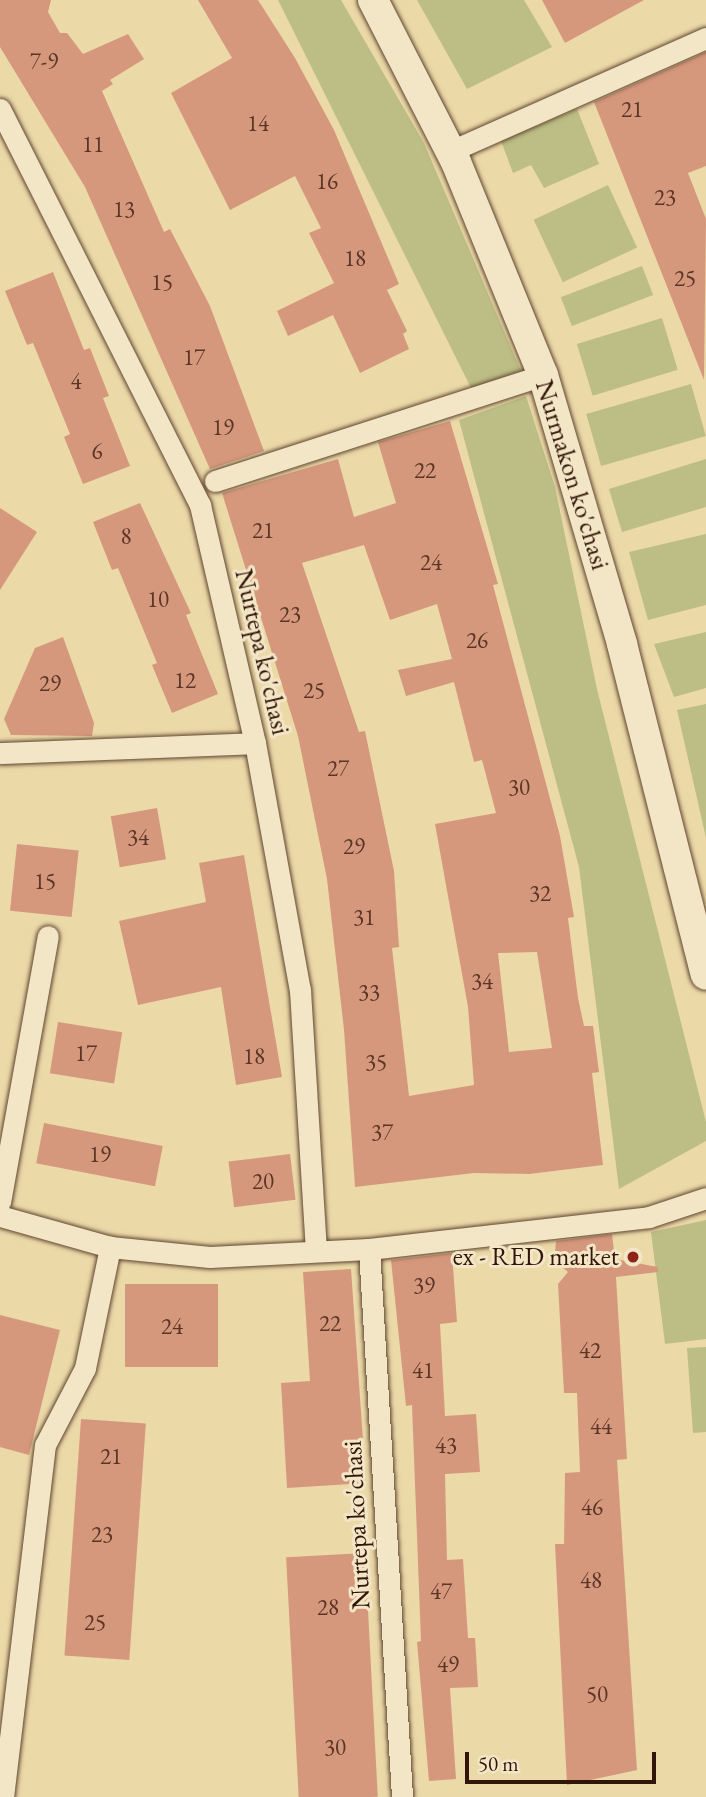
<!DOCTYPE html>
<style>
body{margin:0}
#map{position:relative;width:706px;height:1797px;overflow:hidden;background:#ecd9a8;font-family:"EB Garamond",serif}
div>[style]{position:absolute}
.green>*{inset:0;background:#bcbe85;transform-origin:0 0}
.building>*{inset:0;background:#d6987d;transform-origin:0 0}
.roads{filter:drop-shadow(0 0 2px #604631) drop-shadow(0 0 2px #604631)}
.street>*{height:21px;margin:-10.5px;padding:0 10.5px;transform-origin:10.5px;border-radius:10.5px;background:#f3e6c6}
.secondary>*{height:30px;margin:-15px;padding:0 15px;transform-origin:15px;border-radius:15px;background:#f3e6c6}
.dots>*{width:19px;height:19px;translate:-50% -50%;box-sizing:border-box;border:4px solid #f3e6c6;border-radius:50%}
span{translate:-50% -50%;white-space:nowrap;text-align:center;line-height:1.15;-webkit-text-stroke:6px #f3e6c6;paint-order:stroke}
.number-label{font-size:23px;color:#5b3626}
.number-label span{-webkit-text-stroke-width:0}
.street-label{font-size:26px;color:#321509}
.poi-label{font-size:26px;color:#321509}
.right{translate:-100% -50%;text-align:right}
.scale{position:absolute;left:465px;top:1752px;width:191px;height:32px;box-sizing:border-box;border:4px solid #321509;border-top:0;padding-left:9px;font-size:21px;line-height:24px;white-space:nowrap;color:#321509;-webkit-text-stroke:5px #f3e6c6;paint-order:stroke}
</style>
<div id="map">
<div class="green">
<i style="clip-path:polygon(278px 0,341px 0,424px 143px,521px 371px,471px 388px)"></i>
<i style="clip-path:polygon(417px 0,524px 0,552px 47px,467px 89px)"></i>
<i style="clip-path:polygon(577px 109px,599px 164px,544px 188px,531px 165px,513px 173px,501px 141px)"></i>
<i style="left:608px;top:185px;width:69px;height:82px;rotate:65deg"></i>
<i style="left:642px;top:266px;width:31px;height:87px;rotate:69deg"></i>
<i style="left:662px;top:318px;width:54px;height:89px;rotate:73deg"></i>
<i style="left:691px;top:384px;width:54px;height:109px;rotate:74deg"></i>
<i style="clip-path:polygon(526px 396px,555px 487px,597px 689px,706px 1122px,706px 1141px,619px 1189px,579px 867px,459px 420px)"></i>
<i style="clip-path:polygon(706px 459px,706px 507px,622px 532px,609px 489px)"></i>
<i style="clip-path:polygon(706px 534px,706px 605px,648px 620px,629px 552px)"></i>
<i style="clip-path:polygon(706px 632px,706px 688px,674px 697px,654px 644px)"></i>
<i style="clip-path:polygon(706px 704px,706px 838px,677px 710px)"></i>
<i style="clip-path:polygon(706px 1220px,706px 1339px,665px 1344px,651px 1232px)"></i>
<i style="clip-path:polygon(706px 1347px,706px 1432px,693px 1433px,687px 1348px)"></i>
</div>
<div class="building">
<i style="clip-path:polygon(0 0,51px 0,48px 12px,60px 33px,67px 33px,83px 54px,128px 34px,144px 59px,110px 80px,113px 84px,102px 91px,164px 232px,170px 229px,210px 306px,264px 451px,210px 469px,85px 187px,0 47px)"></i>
<i style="clip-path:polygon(198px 0,258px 0,295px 58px,334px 130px,399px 284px,387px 290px,407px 331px,403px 334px,409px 349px,360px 373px,333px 315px,288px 336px,277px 311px,334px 283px,309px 233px,321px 228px,295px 176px,230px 210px,171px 93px,232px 58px)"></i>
<i style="clip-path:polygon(542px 0,644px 0,565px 43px)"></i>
<i style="clip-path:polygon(706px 52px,706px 166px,688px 173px,706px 219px,704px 380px,594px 102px)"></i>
<i style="clip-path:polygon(53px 272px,84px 350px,90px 348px,109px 396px,103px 398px,130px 466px,83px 484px,64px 437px,70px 434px,33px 343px,27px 345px,5px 291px)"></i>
<i style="clip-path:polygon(evenodd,450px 421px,498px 584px,493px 585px,560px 836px,574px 917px,568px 918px,578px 998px,584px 1026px,593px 1026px,599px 1072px,592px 1073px,603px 1165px,529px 1174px,474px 1173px,355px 1187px,344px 1030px,327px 879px,298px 736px,222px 493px,338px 459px,354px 517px,396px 503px,378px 442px,450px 421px,364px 545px,390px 620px,437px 604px,452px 659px,398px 670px,406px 696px,454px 682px,474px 762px,482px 760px,496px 813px,435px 824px,468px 1007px,474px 1085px,409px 1096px,392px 948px,399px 947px,394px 871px,365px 731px,359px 732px,302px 563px,364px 545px,450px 421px,537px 952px,552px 1048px,509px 1052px,498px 953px,537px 952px)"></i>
<i style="clip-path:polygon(140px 503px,191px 613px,186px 615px,218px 694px,172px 713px,152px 665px,157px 663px,118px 568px,112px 570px,93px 522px)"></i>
<i style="clip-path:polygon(0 508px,37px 532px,0 590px)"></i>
<i style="clip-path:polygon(63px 637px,94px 723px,92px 736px,11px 735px,4px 719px,35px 648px)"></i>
<i style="left:157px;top:808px;width:52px;height:47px;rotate:80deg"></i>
<i style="left:17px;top:844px;width:62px;height:67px;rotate:6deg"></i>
<i style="clip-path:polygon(244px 855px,282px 1077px,236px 1085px,221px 987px,138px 1005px,119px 921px,206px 902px,199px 863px)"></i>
<i style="left:58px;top:1022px;width:65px;height:52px;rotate:9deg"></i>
<i style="left:44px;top:1123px;width:121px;height:41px;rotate:11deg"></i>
<i style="left:290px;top:1154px;width:46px;height:62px;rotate:83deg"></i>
<i style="clip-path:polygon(612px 1234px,615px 1259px,658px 1267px,658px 1272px,616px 1277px,627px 1459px,617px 1460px,637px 1770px,567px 1785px,555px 1544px,564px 1544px,565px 1473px,580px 1472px,577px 1393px,564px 1393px,558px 1284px,568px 1272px,556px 1262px,555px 1253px,556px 1241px)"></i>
<i style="clip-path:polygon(452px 1253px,457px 1322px,440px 1324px,445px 1416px,476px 1414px,480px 1472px,445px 1474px,447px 1560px,463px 1559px,468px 1638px,475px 1638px,478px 1687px,450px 1688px,456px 1779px,429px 1781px,417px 1642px,421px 1641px,412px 1405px,406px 1406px,391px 1260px)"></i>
<i style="clip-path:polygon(351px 1269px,366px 1483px,287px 1488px,281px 1383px,310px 1381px,303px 1272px)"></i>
<i style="left:125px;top:1284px;width:93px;height:83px"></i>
<i style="clip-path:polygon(0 1315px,60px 1330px,29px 1455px,0 1447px)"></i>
<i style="left:81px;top:1419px;width:65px;height:237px;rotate:4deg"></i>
<i style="left:365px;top:1553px;width:244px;height:79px;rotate:87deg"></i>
</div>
<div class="roads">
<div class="street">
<i style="left:0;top:109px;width:444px;rotate:63.2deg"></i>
<i style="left:200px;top:505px;width:244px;rotate:77deg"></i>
<i style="left:255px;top:743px;width:251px;rotate:79.7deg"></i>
<i style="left:300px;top:990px;width:261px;rotate:86.5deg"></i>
<i style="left:451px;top:151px;width:279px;rotate:-23.9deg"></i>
<i style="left:215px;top:481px;width:345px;rotate:-17.9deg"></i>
<i style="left:0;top:753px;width:255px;rotate:-2.2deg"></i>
<i style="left:0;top:1202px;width:270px;rotate:-79.8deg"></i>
<i style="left:0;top:1216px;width:114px;rotate:15.7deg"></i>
<i style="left:110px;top:1247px;width:100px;rotate:5.7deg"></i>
<i style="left:210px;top:1257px;width:159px;rotate:-2.9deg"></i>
<i style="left:369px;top:1249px;width:282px;rotate:-6.5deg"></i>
<i style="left:649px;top:1217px;width:60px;rotate:-18.4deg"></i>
<i style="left:369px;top:1249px;width:549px;rotate:86.55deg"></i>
<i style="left:3px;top:1797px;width:354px;rotate:-83.2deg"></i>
<i style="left:45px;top:1445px;width:87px;rotate:-62.5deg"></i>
<i style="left:85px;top:1368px;width:124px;rotate:-78.3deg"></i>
</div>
<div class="secondary">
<i style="left:373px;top:0;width:182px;rotate:62.9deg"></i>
<i style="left:456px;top:162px;width:230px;rotate:67.8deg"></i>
<i style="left:543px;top:375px;width:280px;rotate:73.6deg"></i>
<i style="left:622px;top:644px;width:341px;rotate:75.8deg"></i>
</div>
</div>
<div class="dots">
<i style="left:633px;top:1257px;background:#8f2418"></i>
</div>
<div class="number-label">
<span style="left:44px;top:61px">7-9</span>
<span style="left:632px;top:109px">21</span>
<span style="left:258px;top:123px">14</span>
<span style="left:93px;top:144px">11</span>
<span style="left:327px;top:181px">16</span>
<span style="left:665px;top:197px">23</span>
<span style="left:124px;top:209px">13</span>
<span style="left:355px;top:258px">18</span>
<span style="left:685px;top:278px">25</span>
<span style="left:162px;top:282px">15</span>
<span style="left:194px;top:357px">17</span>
<span style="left:76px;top:381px">4</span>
<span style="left:223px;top:427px">19</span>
<span style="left:97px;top:451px">6</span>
<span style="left:425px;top:470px">22</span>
<span style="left:263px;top:530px">21</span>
<span style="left:126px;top:536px">8</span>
<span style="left:431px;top:562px">24</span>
<span style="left:158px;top:599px">10</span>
<span style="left:290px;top:614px">23</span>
<span style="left:477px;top:640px">26</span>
<span style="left:185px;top:680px">12</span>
<span style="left:50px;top:683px">29</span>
<span style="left:314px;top:690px">25</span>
<span style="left:338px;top:768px">27</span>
<span style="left:519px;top:787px">30</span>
<span style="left:138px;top:837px">34</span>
<span style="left:354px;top:846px">29</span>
<span style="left:45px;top:881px">15</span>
<span style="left:540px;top:893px">32</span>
<span style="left:364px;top:917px">31</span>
<span style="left:482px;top:981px">34</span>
<span style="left:369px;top:992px">33</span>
<span style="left:86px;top:1053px">17</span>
<span style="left:254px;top:1056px">18</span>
<span style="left:376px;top:1062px">35</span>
<span style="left:382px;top:1132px">37</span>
<span style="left:100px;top:1154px">19</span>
<span style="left:263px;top:1181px">20</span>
<span style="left:424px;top:1285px">39</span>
<span style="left:330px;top:1323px">22</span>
<span style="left:172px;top:1326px">24</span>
<span style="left:590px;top:1350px">42</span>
<span style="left:423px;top:1370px">41</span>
<span style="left:601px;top:1426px">44</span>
<span style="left:446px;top:1445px">43</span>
<span style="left:111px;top:1456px">21</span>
<span style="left:592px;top:1507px">46</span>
<span style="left:102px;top:1534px">23</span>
<span style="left:591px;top:1580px">48</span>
<span style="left:441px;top:1591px">47</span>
<span style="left:328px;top:1607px">28</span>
<span style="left:95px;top:1622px">25</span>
<span style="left:448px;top:1664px">49</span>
<span style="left:597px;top:1694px">50</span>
<span style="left:335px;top:1747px">30</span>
</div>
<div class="street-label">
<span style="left:572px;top:475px;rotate:73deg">Nurmakon ko'chasi</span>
<span style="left:262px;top:652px;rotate:77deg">Nurtepa ko'chasi</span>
<span style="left:357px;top:1525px;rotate:-93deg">Nurtepa ko'chasi</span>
</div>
<div class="poi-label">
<span class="right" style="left:619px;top:1257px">ex - RED market</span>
</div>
<div class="scale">50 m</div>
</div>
